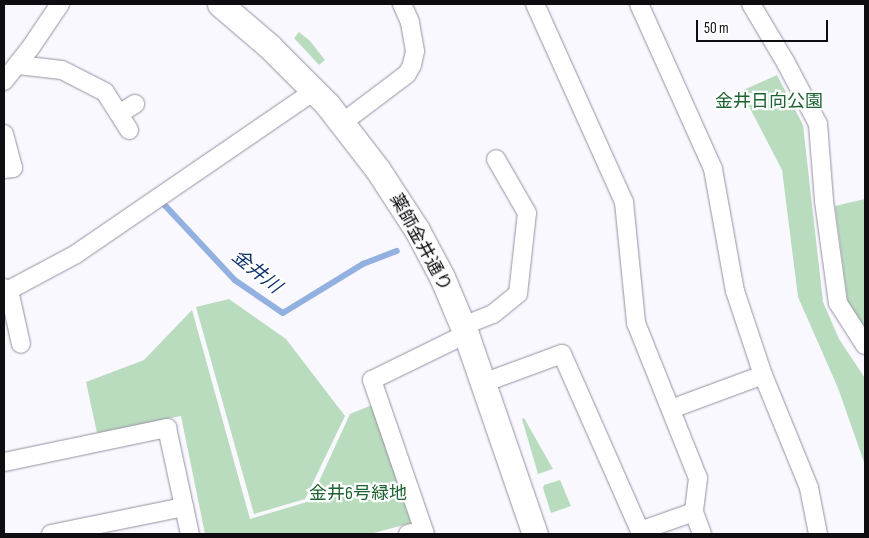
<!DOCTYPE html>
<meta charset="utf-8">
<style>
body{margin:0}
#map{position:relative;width:869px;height:538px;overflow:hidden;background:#faf8ff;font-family:"Sofia Sans Condensed","Noto Sans JP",sans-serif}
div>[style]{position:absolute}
.green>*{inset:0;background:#b9dbbe}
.stream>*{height:5.5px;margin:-2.75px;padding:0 2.75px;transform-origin:2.75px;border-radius:2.75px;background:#93b1e0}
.roads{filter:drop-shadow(0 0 1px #9590a0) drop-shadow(0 0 1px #9590a0)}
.street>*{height:18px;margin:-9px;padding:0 9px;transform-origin:9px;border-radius:9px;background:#fff}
.secondary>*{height:25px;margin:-12.5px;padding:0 12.5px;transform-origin:12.5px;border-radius:12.5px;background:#fff}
span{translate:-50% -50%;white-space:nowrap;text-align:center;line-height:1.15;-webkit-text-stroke:4.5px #fff;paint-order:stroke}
.park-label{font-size:18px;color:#1d6432}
.street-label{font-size:18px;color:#0f0d12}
.water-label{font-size:19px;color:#10346c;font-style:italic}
.frame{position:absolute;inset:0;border:5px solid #0f0d12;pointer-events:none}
.scale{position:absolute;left:696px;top:20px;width:132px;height:22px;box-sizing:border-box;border:2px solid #0f0d12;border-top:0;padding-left:6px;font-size:15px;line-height:18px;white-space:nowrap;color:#0f0d12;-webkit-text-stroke:4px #fff;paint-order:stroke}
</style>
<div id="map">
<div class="green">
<i style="clip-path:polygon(299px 32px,310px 41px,325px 60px,319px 65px,294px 38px)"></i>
<i style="clip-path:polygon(777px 75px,803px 125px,823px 302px,839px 339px,865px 378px,865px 465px,838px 388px,798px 297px,782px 170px,741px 91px)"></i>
<i style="clip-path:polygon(865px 199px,865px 333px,848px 304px,835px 206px)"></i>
<i style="clip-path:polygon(229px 299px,286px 339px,345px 416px,305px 499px,254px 514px,196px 307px)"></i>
<i style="clip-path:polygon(192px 310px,250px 519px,310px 501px,350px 414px,372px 405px,411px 523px,370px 534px,205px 534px,181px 416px,97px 433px,86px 382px,144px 360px)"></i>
<i style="clip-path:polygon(524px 418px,553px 469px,538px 474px,522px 419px)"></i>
<i style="clip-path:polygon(560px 480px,571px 506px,551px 513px,543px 488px,544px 485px)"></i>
</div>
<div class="stream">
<i style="left:163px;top:203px;width:105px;rotate:46.9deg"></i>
<i style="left:235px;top:280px;width:58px;rotate:34.5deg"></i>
<i style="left:283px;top:313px;width:94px;rotate:-31.5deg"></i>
<i style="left:363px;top:264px;width:36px;rotate:-21deg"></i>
</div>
<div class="roads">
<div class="street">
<i style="left:535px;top:4px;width:217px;rotate:65.8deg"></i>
<i style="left:624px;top:202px;width:122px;rotate:84.3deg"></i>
<i style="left:636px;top:323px;width:167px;rotate:68.2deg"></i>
<i style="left:698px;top:478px;width:34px;rotate:97deg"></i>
<i style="left:694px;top:512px;width:23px;rotate:70deg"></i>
<i style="left:639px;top:4px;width:181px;rotate:65.8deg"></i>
<i style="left:713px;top:169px;width:124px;rotate:79.8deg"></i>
<i style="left:735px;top:291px;width:89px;rotate:71.6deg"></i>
<i style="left:763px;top:375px;width:122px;rotate:67.8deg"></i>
<i style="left:809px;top:488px;width:47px;rotate:78.9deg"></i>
<i style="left:751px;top:4px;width:69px;rotate:59.3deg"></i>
<i style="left:786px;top:63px;width:69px;rotate:62.3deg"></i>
<i style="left:818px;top:124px;width:77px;rotate:85.5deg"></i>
<i style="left:824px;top:201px;width:103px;rotate:82.2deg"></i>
<i style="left:838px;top:303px;width:50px;rotate:57.3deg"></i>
<i style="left:18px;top:65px;width:44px;rotate:6.5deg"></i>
<i style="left:62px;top:70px;width:48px;rotate:27.1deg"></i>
<i style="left:105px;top:92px;width:45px;rotate:57.7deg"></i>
<i style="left:4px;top:81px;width:43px;rotate:-51.5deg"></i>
<i style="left:31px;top:47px;width:52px;rotate:-56deg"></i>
<i style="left:119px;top:114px;width:19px;rotate:-32deg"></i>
<i style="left:342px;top:123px;width:81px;rotate:-37deg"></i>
<i style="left:407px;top:74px;width:10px;rotate:-61deg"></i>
<i style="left:412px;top:65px;width:14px;rotate:-78deg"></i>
<i style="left:415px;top:51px;width:29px;rotate:-100deg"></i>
<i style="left:410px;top:22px;width:20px;rotate:-114deg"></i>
<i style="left:4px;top:134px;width:35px;rotate:75deg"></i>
<i style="left:13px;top:168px;width:9px;rotate:174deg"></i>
<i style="left:4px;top:288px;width:5px;rotate:22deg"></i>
<i style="left:9px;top:290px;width:76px;rotate:-28.2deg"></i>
<i style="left:76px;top:254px;width:288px;rotate:-34.4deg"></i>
<i style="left:9px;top:290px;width:55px;rotate:77.5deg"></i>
<i style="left:463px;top:326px;width:32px;rotate:-22deg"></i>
<i style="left:493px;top:314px;width:32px;rotate:-39deg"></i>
<i style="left:518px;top:294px;width:81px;rotate:-83.7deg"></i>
<i style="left:527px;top:213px;width:62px;rotate:-119.9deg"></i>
<i style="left:483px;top:383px;width:84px;rotate:-20.2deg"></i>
<i style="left:562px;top:354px;width:193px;rotate:66.2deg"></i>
<i style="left:640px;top:531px;width:57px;rotate:-19.4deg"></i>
<i style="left:671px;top:409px;width:98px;rotate:-20.3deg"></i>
<i style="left:4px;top:462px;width:167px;rotate:-11.8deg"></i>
<i style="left:167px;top:428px;width:108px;rotate:77.8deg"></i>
<i style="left:51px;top:534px;width:136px;rotate:-11.5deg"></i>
<i style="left:408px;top:534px;width:16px;rotate:-14deg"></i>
<i style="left:425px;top:534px;width:163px;rotate:-109deg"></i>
<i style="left:372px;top:380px;width:105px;rotate:-26.1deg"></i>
</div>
<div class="secondary">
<i style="left:220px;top:4px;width:65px;rotate:40.6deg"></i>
<i style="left:269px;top:46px;width:82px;rotate:45deg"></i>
<i style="left:327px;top:104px;width:83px;rotate:52.3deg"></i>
<i style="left:378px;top:170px;width:72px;rotate:57deg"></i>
<i style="left:417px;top:230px;width:53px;rotate:62deg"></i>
<i style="left:442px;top:277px;width:62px;rotate:67.2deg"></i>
<i style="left:466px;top:334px;width:212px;rotate:71deg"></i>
</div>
</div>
<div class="park-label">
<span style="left:769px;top:102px">金井日向公園</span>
<span style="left:358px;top:494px">金井6号緑地</span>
</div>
<div class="street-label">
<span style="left:420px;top:243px;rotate:61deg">薬師金井通り</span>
</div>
<div class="water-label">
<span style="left:256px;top:272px;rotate:39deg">金井川</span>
</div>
<div class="frame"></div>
<div class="scale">50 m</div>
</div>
